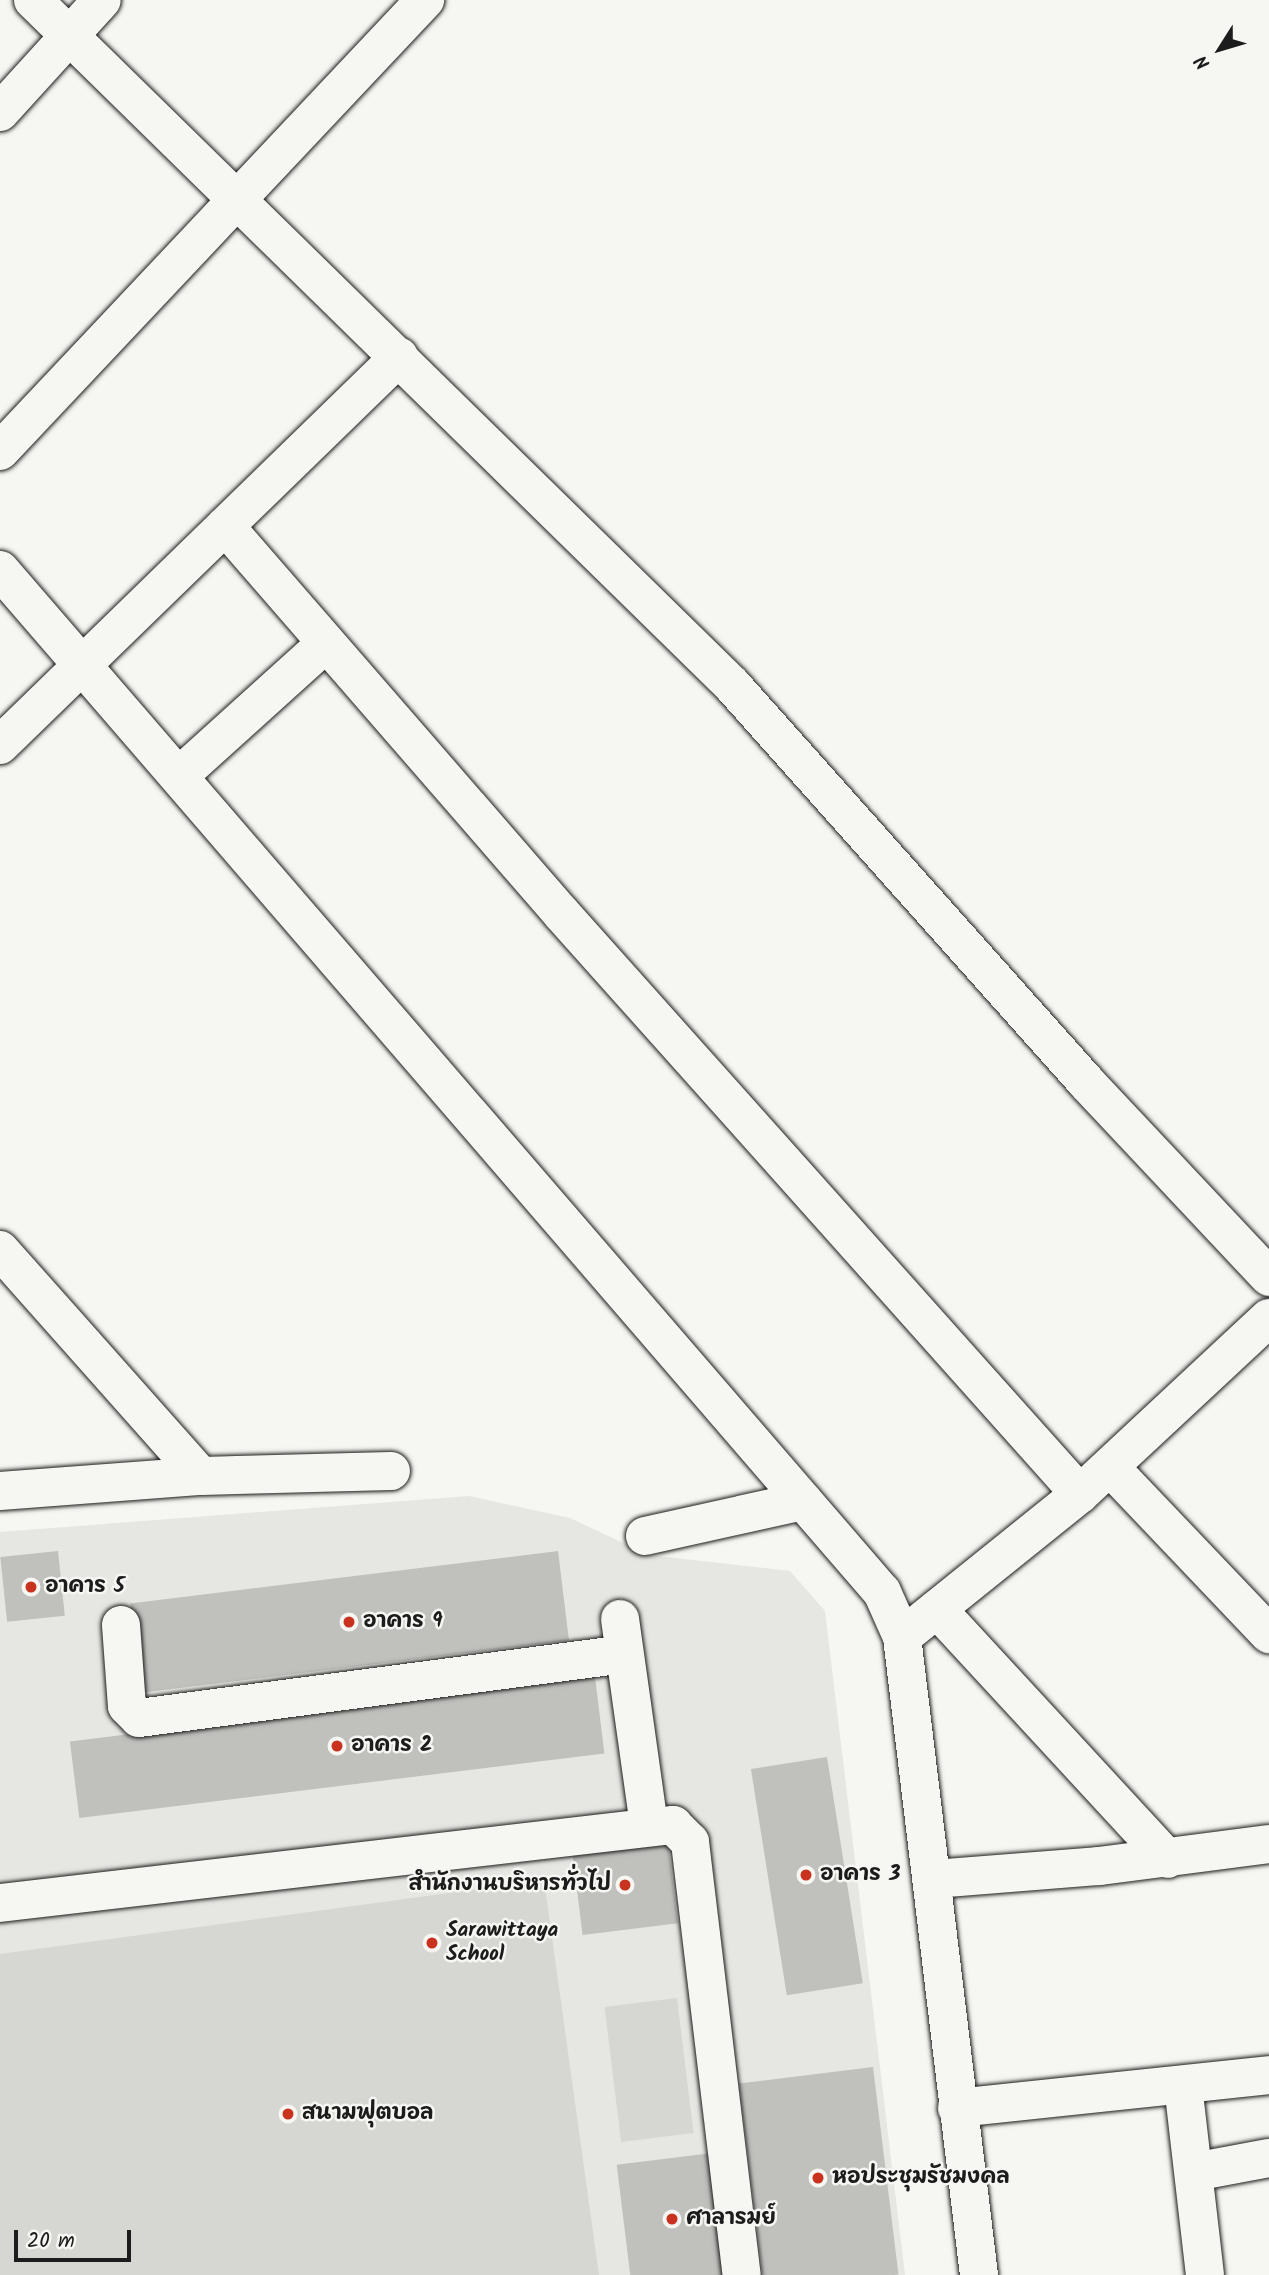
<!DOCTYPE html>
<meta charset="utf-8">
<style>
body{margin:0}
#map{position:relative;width:1269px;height:2275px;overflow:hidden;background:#f6f6f2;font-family:Kalam,"Playpen Sans Thai",sans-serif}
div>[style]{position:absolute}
.built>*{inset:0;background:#e6e6e2}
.green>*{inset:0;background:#d6d6d2;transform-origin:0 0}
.building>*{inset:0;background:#c0c0bd;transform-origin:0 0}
.roads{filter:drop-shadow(0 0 2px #1c1c1c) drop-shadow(0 0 2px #1c1c1c)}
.minor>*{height:38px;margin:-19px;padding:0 19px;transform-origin:19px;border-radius:19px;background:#f6f6f2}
.dots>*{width:19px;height:19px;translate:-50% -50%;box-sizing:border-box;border:4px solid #f6f6f2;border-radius:50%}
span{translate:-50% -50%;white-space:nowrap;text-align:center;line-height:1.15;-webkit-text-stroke:5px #f6f6f2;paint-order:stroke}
.poi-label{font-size:21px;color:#1c1c1c;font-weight:700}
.left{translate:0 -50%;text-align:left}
.right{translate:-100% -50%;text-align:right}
.north{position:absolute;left:1185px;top:14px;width:70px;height:70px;-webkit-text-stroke:5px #f6f6f2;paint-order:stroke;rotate:233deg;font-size:19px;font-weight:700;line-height:28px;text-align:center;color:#1c1c1c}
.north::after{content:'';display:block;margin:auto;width:24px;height:32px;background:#1c1c1c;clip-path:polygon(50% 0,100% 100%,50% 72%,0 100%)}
.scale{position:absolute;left:14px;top:2230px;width:117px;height:32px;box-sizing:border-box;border:4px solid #1c1c1c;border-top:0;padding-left:9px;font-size:21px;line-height:24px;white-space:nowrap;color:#1c1c1c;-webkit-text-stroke:5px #f6f6f2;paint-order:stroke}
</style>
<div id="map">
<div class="built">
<i style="clip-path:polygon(469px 1496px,570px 1518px,649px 1555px,790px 1571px,825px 1611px,905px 2275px,0 2275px,0 1532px)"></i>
</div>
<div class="green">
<i style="clip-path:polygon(544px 1880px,599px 2275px,0 2275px,0 1954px)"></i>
<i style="left:677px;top:1998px;width:136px;height:73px;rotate:83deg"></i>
</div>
<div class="building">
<i style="left:58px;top:1551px;width:65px;height:58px;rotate:84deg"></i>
<i style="left:558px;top:1551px;width:90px;height:431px;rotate:83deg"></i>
<i style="left:595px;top:1677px;width:77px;height:529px;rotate:83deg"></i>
<i style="left:827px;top:1757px;width:229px;height:77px;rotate:81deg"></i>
<i style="left:667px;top:1835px;width:89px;height:96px;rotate:83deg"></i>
<i style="left:873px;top:2067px;width:209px;height:135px;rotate:83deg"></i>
<i style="left:712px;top:2153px;width:123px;height:96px;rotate:83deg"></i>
</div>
<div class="roads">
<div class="minor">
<i style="left:33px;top:0;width:979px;rotate:44.42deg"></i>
<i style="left:732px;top:685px;width:533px;rotate:48.27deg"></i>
<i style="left:1087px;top:1083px;width:266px;rotate:46.8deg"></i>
<i style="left:0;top:112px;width:151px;rotate:-47.7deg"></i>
<i style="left:0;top:451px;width:620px;rotate:-46.7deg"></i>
<i style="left:225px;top:526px;width:513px;rotate:49.03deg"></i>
<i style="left:561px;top:913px;width:779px;rotate:48.23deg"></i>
<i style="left:0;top:570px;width:1350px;rotate:49.21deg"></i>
<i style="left:882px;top:1592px;width:49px;rotate:66deg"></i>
<i style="left:902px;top:1637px;width:643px;rotate:83.12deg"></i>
<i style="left:0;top:745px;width:557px;rotate:-44.2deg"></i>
<i style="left:179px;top:776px;width:198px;rotate:-42.1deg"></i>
<i style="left:0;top:1250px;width:302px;rotate:48.4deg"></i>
<i style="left:1110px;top:1467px;width:231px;rotate:46.4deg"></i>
<i style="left:0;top:1491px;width:202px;rotate:-4.3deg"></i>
<i style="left:201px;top:1476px;width:190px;rotate:-1.5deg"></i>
<i style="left:645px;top:1536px;width:162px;rotate:-12.5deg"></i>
<i style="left:937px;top:1609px;width:340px;rotate:47.3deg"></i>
<i style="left:620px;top:1619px;width:208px;rotate:82deg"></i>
<i style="left:121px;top:1625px;width:81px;rotate:85.8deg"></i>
<i style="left:127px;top:1706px;width:17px;rotate:45deg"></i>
<i style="left:139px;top:1718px;width:489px;rotate:-7.5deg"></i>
<i style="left:902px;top:1637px;width:228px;rotate:-38.8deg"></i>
<i style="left:1080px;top:1494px;width:258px;rotate:-43deg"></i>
<i style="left:934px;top:1879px;width:167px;rotate:-4.5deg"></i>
<i style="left:1100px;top:1866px;width:170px;rotate:-7.4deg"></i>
<i style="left:0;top:1903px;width:678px;rotate:-6.61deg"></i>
<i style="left:673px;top:1825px;width:24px;rotate:45deg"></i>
<i style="left:690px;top:1842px;width:436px;rotate:83.2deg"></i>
<i style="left:1183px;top:2085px;width:191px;rotate:83.4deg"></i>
<i style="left:957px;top:2108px;width:314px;rotate:-6deg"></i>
<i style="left:1194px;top:2172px;width:76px;rotate:-10.6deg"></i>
</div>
</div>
<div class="dots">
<i style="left:31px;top:1587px;background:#c8321e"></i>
<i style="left:349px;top:1622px;background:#c8321e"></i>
<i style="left:337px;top:1746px;background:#c8321e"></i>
<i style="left:806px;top:1875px;background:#c8321e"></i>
<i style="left:625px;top:1885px;background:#c8321e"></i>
<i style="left:432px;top:1943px;background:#c8321e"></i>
<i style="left:288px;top:2114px;background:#c8321e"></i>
<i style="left:818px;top:2178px;background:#c8321e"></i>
<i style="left:672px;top:2219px;background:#c8321e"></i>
</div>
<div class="poi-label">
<span class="left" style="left:45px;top:1587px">อาคาร 5</span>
<span class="left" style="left:363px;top:1622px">อาคาร 9</span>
<span class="left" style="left:351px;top:1746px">อาคาร 2</span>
<span class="left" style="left:820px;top:1875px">อาคาร 3</span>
<span class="right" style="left:611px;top:1885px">สำนักงานบริหารทั่วไป</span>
<span class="left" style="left:446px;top:1943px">Sarawittaya<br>School</span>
<span class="left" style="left:302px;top:2114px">สนามฟุตบอล</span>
<span class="left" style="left:832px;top:2178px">หอประชุมรัชมงคล</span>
<span class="left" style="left:686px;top:2219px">ศาลารมย์</span>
</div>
<div class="north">N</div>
<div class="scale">20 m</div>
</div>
